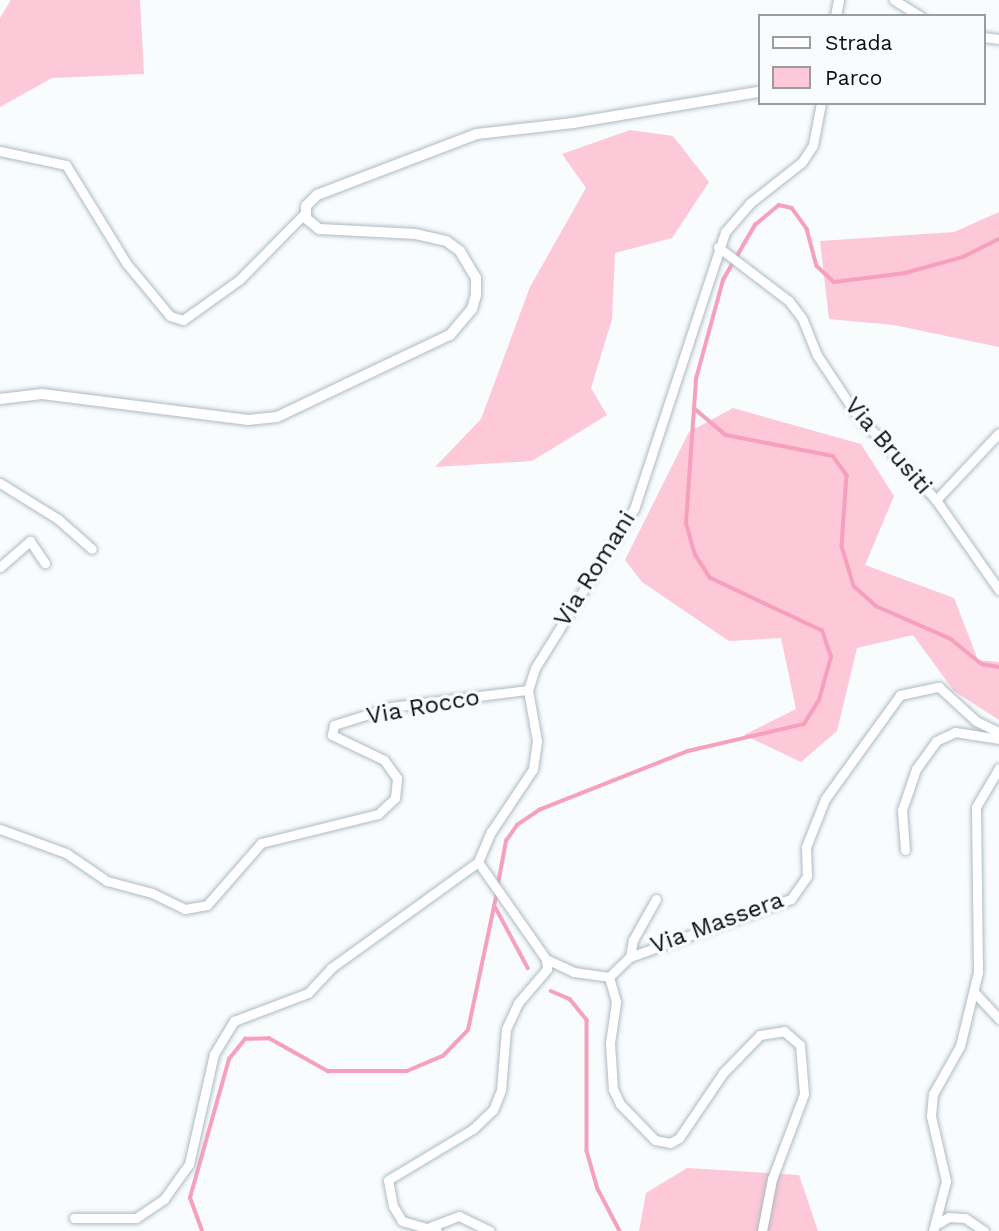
<!DOCTYPE html>
<style>
body{margin:0}
#map{position:relative;width:999px;height:1231px;overflow:hidden;background:#f9fcfd;font-family:"Work Sans",sans-serif}
div>[style]{position:absolute}
.green>*{inset:0;background:#fdc8d8}
.stream>*{height:3.5px;margin:-1.75px;padding:0 1.75px;transform-origin:1.75px;border-radius:1.75px;background:#f7a0bd}
.roads{filter:drop-shadow(0 0 2px #adbbc1) drop-shadow(0 0 2px #adbbc1)}
.minor>*{height:9px;margin:-4.5px;padding:0 4.5px;transform-origin:4.5px;border-radius:4.5px;background:#fff}
.tertiary>*{height:10px;margin:-5px;padding:0 5px;transform-origin:5px;border-radius:5px;background:#fff}
span{translate:-50% -50%;white-space:nowrap;text-align:center;line-height:1.15;-webkit-text-stroke:7px #f9fcfd;paint-order:stroke}
.street-label{font-size:24px;color:#090e10}
.legend{position:absolute;left:758px;top:14px;width:228px;height:91px;box-sizing:border-box;background:#f9fcfd;border:2px solid #999d9e;margin:0;padding:9px 12px;list-style:none;font-size:21px;color:#090e10}
.legend li{display:flex;align-items:center;gap:14px;height:35px}
.legend b{width:35px;border:2px solid #999d9e}
</style>
<div id="map">
<div class="green">
<i style="clip-path:polygon(11px 0,140px 0,144px 74px,52px 78px,0 107px,0 18px)"></i>
<i style="clip-path:polygon(630px 130px,673px 136px,709px 182px,672px 238px,615px 253px,612px 319px,591px 388px,607px 415px,532px 461px,435px 467px,481px 419px,530px 287px,586px 188px,562px 154px)"></i>
<i style="clip-path:polygon(999px 212px,999px 347px,894px 325px,829px 319px,820px 241px,954px 232px)"></i>
<i style="clip-path:polygon(733px 408px,861px 444px,894px 496px,865px 565px,954px 598px,978px 660px,999px 662px,999px 720px,954px 691px,913px 635px,857px 648px,837px 731px,801px 762px,744px 735px,796px 709px,781px 638px,729px 641px,642px 582px,625px 560px,689px 432px)"></i>
<i style="clip-path:polygon(687px 1168px,799px 1175px,818px 1231px,639px 1231px,646px 1193px)"></i>
</div>
<div class="stream">
<i style="left:694px;top:408px;width:42px;rotate:40.2deg"></i>
<i style="left:726px;top:435px;width:109px;rotate:11.1deg"></i>
<i style="left:833px;top:456px;width:24px;rotate:54deg"></i>
<i style="left:847px;top:475px;width:71px;rotate:94deg"></i>
<i style="left:842px;top:546px;width:42px;rotate:73.3deg"></i>
<i style="left:854px;top:586px;width:30px;rotate:42deg"></i>
<i style="left:876px;top:606px;width:82px;rotate:23.7deg"></i>
<i style="left:951px;top:639px;width:40px;rotate:39deg"></i>
<i style="left:982px;top:664px;width:17px;rotate:10deg"></i>
<i style="left:498px;top:884px;width:44px;rotate:-79.5deg"></i>
<i style="left:506px;top:841px;width:19px;rotate:-55deg"></i>
<i style="left:517px;top:825px;width:27px;rotate:-34deg"></i>
<i style="left:539px;top:810px;width:160px;rotate:-21.6deg"></i>
<i style="left:688px;top:751px;width:119px;rotate:-13.1deg"></i>
<i style="left:804px;top:724px;width:28px;rotate:-58deg"></i>
<i style="left:819px;top:700px;width:45px;rotate:-74.4deg"></i>
<i style="left:831px;top:657px;width:28px;rotate:-109deg"></i>
<i style="left:822px;top:631px;width:124px;rotate:-154.7deg"></i>
<i style="left:710px;top:578px;width:27px;rotate:-123deg"></i>
<i style="left:695px;top:555px;width:33px;rotate:-106deg"></i>
<i style="left:686px;top:523px;width:144px;rotate:-86deg"></i>
<i style="left:696px;top:379px;width:103px;rotate:-74.7deg"></i>
<i style="left:723px;top:280px;width:64px;rotate:-59.8deg"></i>
<i style="left:755px;top:225px;width:31px;rotate:-40deg"></i>
<i style="left:779px;top:205px;width:13px;rotate:13deg"></i>
<i style="left:792px;top:208px;width:26px;rotate:54deg"></i>
<i style="left:807px;top:229px;width:38px;rotate:75deg"></i>
<i style="left:817px;top:266px;width:23px;rotate:43deg"></i>
<i style="left:834px;top:282px;width:72px;rotate:-7.2deg"></i>
<i style="left:905px;top:273px;width:60px;rotate:-15.4deg"></i>
<i style="left:963px;top:257px;width:40px;rotate:-26.6deg"></i>
<i style="left:496px;top:908px;width:68px;rotate:61.9deg"></i>
<i style="left:551px;top:991px;width:21px;rotate:23deg"></i>
<i style="left:570px;top:999px;width:27px;rotate:51deg"></i>
<i style="left:587px;top:1020px;width:131px;rotate:90deg"></i>
<i style="left:587px;top:1151px;width:40px;rotate:74deg"></i>
<i style="left:598px;top:1189px;width:47px;rotate:62.4deg"></i>
<i style="left:202px;top:1231px;width:35px;rotate:-110deg"></i>
<i style="left:190px;top:1198px;width:144px;rotate:-74.3deg"></i>
<i style="left:229px;top:1059px;width:26px;rotate:-51deg"></i>
<i style="left:245px;top:1039px;width:24px;rotate:-2deg"></i>
<i style="left:269px;top:1038px;width:68px;rotate:29.2deg"></i>
<i style="left:328px;top:1071px;width:79px"></i>
<i style="left:407px;top:1071px;width:39px;rotate:-23deg"></i>
<i style="left:443px;top:1056px;width:36px;rotate:-46deg"></i>
<i style="left:468px;top:1030px;width:141px;rotate:-78.1deg"></i>
</div>
<div class="roads">
<div class="minor">
<i style="left:894px;top:0;width:31px;rotate:32deg"></i>
<i style="left:983px;top:37px;width:16px;rotate:7deg"></i>
<i style="left:0;top:151px;width:67px;rotate:12deg"></i>
<i style="left:66px;top:165px;width:116px;rotate:58.4deg"></i>
<i style="left:127px;top:264px;width:67px;rotate:50.4deg"></i>
<i style="left:170px;top:316px;width:14px;rotate:17deg"></i>
<i style="left:183px;top:320px;width:69px;rotate:-35.5deg"></i>
<i style="left:239px;top:280px;width:95px;rotate:-45.4deg"></i>
<i style="left:718px;top:247px;width:89px;rotate:37.3deg"></i>
<i style="left:789px;top:301px;width:21px;rotate:53deg"></i>
<i style="left:802px;top:318px;width:40px;rotate:68deg"></i>
<i style="left:817px;top:355px;width:67px;rotate:56.5deg"></i>
<i style="left:854px;top:411px;width:121px;rotate:47.3deg"></i>
<i style="left:936px;top:500px;width:110px;rotate:55deg"></i>
<i style="left:0;top:483px;width:68px;rotate:31.8deg"></i>
<i style="left:58px;top:519px;width:45px;rotate:41.4deg"></i>
<i style="left:936px;top:500px;width:92px;rotate:-46.8deg"></i>
<i style="left:0;top:567px;width:40px;rotate:-41deg"></i>
<i style="left:30px;top:541px;width:27px;rotate:56deg"></i>
<i style="left:0;top:829px;width:70px;rotate:20deg"></i>
<i style="left:66px;top:853px;width:50px;rotate:34.3deg"></i>
<i style="left:107px;top:881px;width:47px;rotate:14.9deg"></i>
<i style="left:152px;top:893px;width:37px;rotate:26deg"></i>
<i style="left:185px;top:909px;width:22px;rotate:-10deg"></i>
<i style="left:207px;top:905px;width:82px;rotate:-48.9deg"></i>
<i style="left:261px;top:843px;width:121px;rotate:-13.9deg"></i>
<i style="left:378px;top:814px;width:23px;rotate:-43deg"></i>
<i style="left:395px;top:798px;width:20px;rotate:-84deg"></i>
<i style="left:397px;top:778px;width:22px;rotate:-126deg"></i>
<i style="left:384px;top:760px;width:58px;rotate:-154.3deg"></i>
<i style="left:332px;top:735px;width:10px;rotate:-79deg"></i>
<i style="left:334px;top:725px;width:60px;rotate:-17.5deg"></i>
<i style="left:391px;top:707px;width:138px;rotate:-7.1deg"></i>
<i style="left:905px;top:850px;width:40px;rotate:-94.3deg"></i>
<i style="left:902px;top:810px;width:43px;rotate:-71.1deg"></i>
<i style="left:916px;top:769px;width:34px;rotate:-54deg"></i>
<i style="left:936px;top:741px;width:21px;rotate:-25deg"></i>
<i style="left:955px;top:732px;width:45px;rotate:9deg"></i>
<i style="left:630px;top:957px;width:171px;rotate:-19.8deg"></i>
<i style="left:791px;top:899px;width:28px;rotate:-55deg"></i>
<i style="left:807px;top:876px;width:29px;rotate:-92deg"></i>
<i style="left:806px;top:847px;width:52px;rotate:-68.4deg"></i>
<i style="left:825px;top:799px;width:128px;rotate:-54.2deg"></i>
<i style="left:900px;top:695px;width:40px;rotate:-12deg"></i>
<i style="left:939px;top:687px;width:50px;rotate:42.6deg"></i>
<i style="left:976px;top:721px;width:25px;rotate:26deg"></i>
<i style="left:546px;top:959px;width:31px;rotate:25deg"></i>
<i style="left:574px;top:972px;width:35px;rotate:8deg"></i>
<i style="left:609px;top:977px;width:29px;rotate:-44deg"></i>
<i style="left:630px;top:957px;width:17px;rotate:-80deg"></i>
<i style="left:633px;top:940px;width:47px;rotate:-60.7deg"></i>
<i style="left:609px;top:977px;width:26px;rotate:74deg"></i>
<i style="left:616px;top:1002px;width:41px;rotate:98.3deg"></i>
<i style="left:610px;top:1043px;width:46px;rotate:86.3deg"></i>
<i style="left:613px;top:1089px;width:17px;rotate:65deg"></i>
<i style="left:620px;top:1104px;width:50px;rotate:45.8deg"></i>
<i style="left:655px;top:1140px;width:15px;rotate:11deg"></i>
<i style="left:670px;top:1143px;width:10px;rotate:-29deg"></i>
<i style="left:679px;top:1138px;width:78px;rotate:-55.9deg"></i>
<i style="left:723px;top:1073px;width:53px;rotate:-45.8deg"></i>
<i style="left:760px;top:1035px;width:24px;rotate:-9deg"></i>
<i style="left:784px;top:1031px;width:21px;rotate:41deg"></i>
<i style="left:800px;top:1045px;width:49px;rotate:85.3deg"></i>
<i style="left:804px;top:1094px;width:91px;rotate:110.6deg"></i>
<i style="left:772px;top:1179px;width:53px;rotate:100.9deg"></i>
<i style="left:974px;top:992px;width:37px;rotate:47deg"></i>
<i style="left:74px;top:1218px;width:62px"></i>
<i style="left:136px;top:1218px;width:34px;rotate:-34deg"></i>
<i style="left:164px;top:1199px;width:43px;rotate:-54.5deg"></i>
<i style="left:189px;top:1164px;width:113px;rotate:-77.2deg"></i>
<i style="left:214px;top:1054px;width:39px;rotate:-59deg"></i>
<i style="left:234px;top:1021px;width:79px;rotate:-20.7deg"></i>
<i style="left:308px;top:993px;width:34px;rotate:-47deg"></i>
<i style="left:331px;top:968px;width:181px;rotate:-35.8deg"></i>
<i style="left:935px;top:1225px;width:16px;rotate:-30deg"></i>
<i style="left:949px;top:1217px;width:16px;rotate:4deg"></i>
<i style="left:965px;top:1218px;width:23px;rotate:34deg"></i>
<i style="left:430px;top:1227px;width:31px;rotate:-21deg"></i>
<i style="left:459px;top:1216px;width:34px;rotate:26deg"></i>
<i style="left:437px;top:1231px;width:36px;rotate:-164deg"></i>
<i style="left:402px;top:1221px;width:17px;rotate:-121deg"></i>
<i style="left:393px;top:1206px;width:26px;rotate:-101deg"></i>
<i style="left:388px;top:1180px;width:99px;rotate:-31deg"></i>
<i style="left:473px;top:1129px;width:28px;rotate:-44deg"></i>
<i style="left:493px;top:1110px;width:22px;rotate:-68deg"></i>
<i style="left:501px;top:1090px;width:61px;rotate:-85.3deg"></i>
<i style="left:506px;top:1029px;width:29px;rotate:-65deg"></i>
<i style="left:518px;top:1003px;width:45px;rotate:-49.5deg"></i>
<i style="left:547px;top:969px;width:10px;rotate:-96deg"></i>
<i style="left:546px;top:959px;width:118px;rotate:-125deg"></i>
<i style="left:478px;top:862px;width:33px;rotate:-67deg"></i>
<i style="left:491px;top:832px;width:76px;rotate:-56.3deg"></i>
<i style="left:533px;top:769px;width:28px;rotate:-82deg"></i>
<i style="left:537px;top:741px;width:52px;rotate:-100deg"></i>
<i style="left:528px;top:690px;width:23px;rotate:-72deg"></i>
<i style="left:535px;top:668px;width:187px;rotate:-58.1deg"></i>
<i style="left:634px;top:509px;width:292px;rotate:-71.8deg"></i>
<i style="left:725px;top:232px;width:38px;rotate:-49deg"></i>
<i style="left:750px;top:203px;width:66px;rotate:-38.3deg"></i>
<i style="left:802px;top:162px;width:20px;rotate:-57deg"></i>
<i style="left:813px;top:145px;width:43px;rotate:-79.2deg"></i>
<i style="left:933px;top:1231px;width:52px;rotate:-75.4deg"></i>
<i style="left:946px;top:1181px;width:67px;rotate:-103deg"></i>
<i style="left:931px;top:1116px;width:22px;rotate:-85deg"></i>
<i style="left:933px;top:1094px;width:55px;rotate:-60.6deg"></i>
<i style="left:960px;top:1046px;width:76px;rotate:-76.3deg"></i>
<i style="left:978px;top:972px;width:165px;rotate:-90.7deg"></i>
<i style="left:976px;top:807px;width:45px;rotate:-59.5deg"></i>
</div>
<div class="tertiary">
<i style="left:836px;top:16px;width:16px;rotate:-79deg"></i>
<i style="left:0;top:399px;width:42px;rotate:-6.8deg"></i>
<i style="left:42px;top:394px;width:208px;rotate:7.2deg"></i>
<i style="left:248px;top:420px;width:29px;rotate:-6deg"></i>
<i style="left:277px;top:417px;width:191px;rotate:-25.4deg"></i>
<i style="left:450px;top:335px;width:34px;rotate:-50deg"></i>
<i style="left:472px;top:309px;width:15px;rotate:-74deg"></i>
<i style="left:476px;top:295px;width:17px;rotate:-90deg"></i>
<i style="left:476px;top:278px;width:31px;rotate:-121deg"></i>
<i style="left:460px;top:251px;width:17px;rotate:-144deg"></i>
<i style="left:446px;top:241px;width:31px;rotate:-167deg"></i>
<i style="left:416px;top:234px;width:97px;rotate:-177deg"></i>
<i style="left:319px;top:229px;width:17px;rotate:-140deg"></i>
<i style="left:306px;top:218px;width:12px;rotate:-90deg"></i>
<i style="left:306px;top:206px;width:16px;rotate:-45deg"></i>
<i style="left:317px;top:195px;width:171px;rotate:-20.9deg"></i>
<i style="left:477px;top:134px;width:97px;rotate:-6.5deg"></i>
<i style="left:573px;top:123px;width:189px;rotate:-9.5deg"></i>
</div>
</div>
<div class="street-label">
<span style="left:888px;top:446px;rotate:49deg">Via Brusiti</span>
<span style="left:595px;top:569px;rotate:-58deg">Via Romani</span>
<span style="left:423px;top:707px;rotate:-10deg">Via Rocco</span>
<span style="left:717px;top:923px;rotate:-20deg">Via Massera</span>
</div>
<ul class="legend">
<li><b style="height:9px;background:#fff"></b>Strada</li>
<li><b style="height:19px;background:#fdc8d8"></b>Parco</li>
</ul>
</div>
